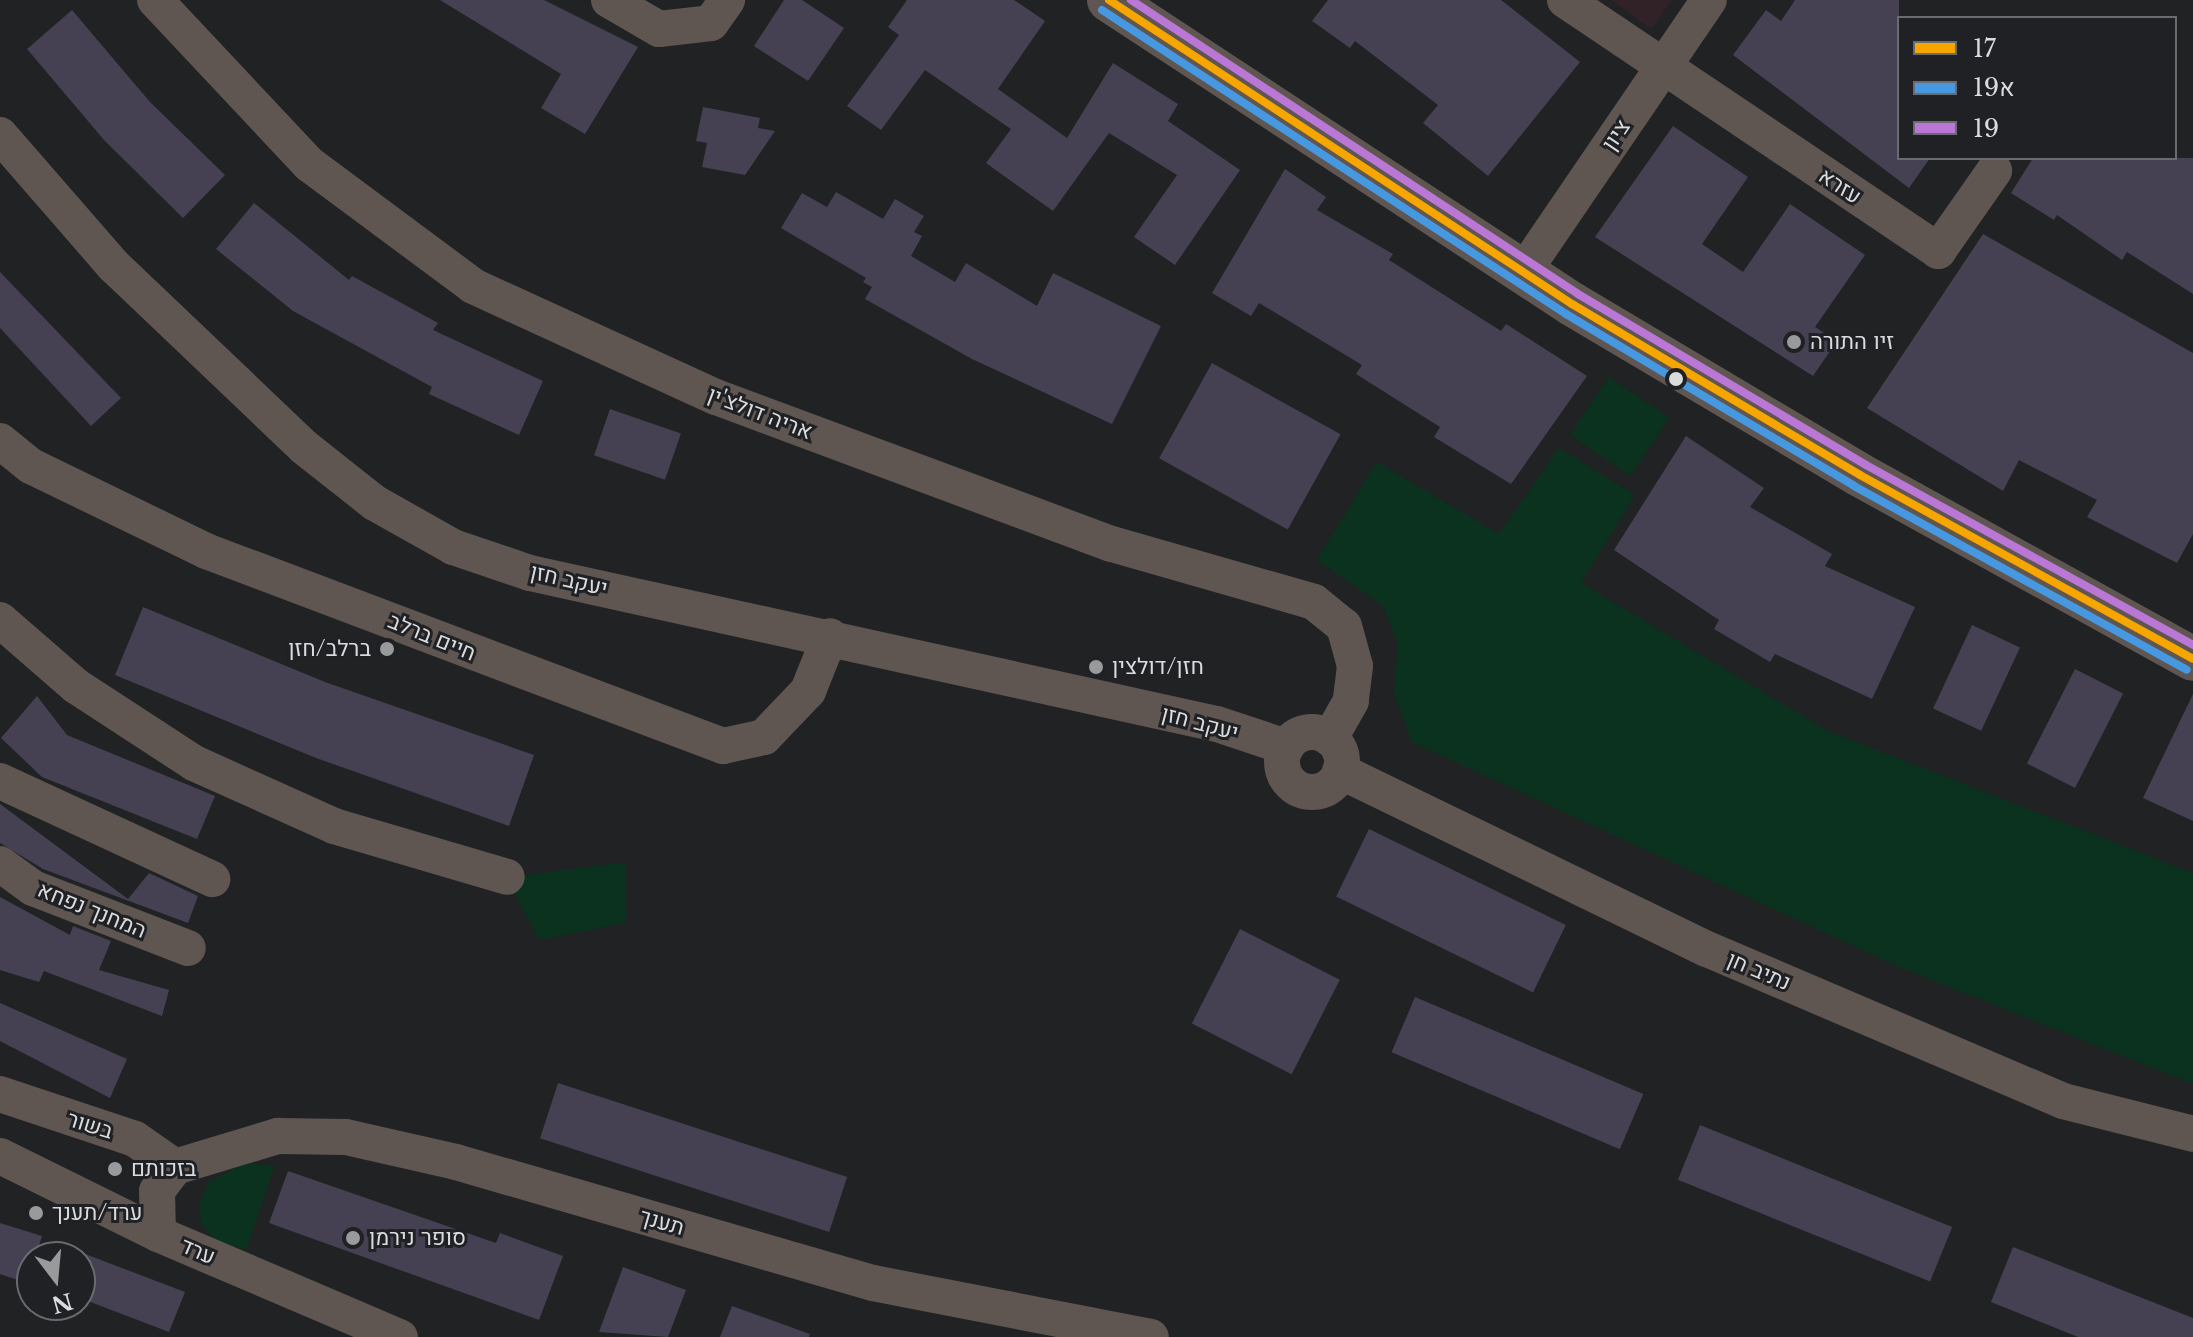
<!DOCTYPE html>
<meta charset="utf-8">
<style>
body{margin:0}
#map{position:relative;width:2193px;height:1337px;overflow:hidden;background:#202224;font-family:"Libre Baskerville",Heebo,serif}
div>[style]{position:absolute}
.education>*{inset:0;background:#312227}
.green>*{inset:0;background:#0a321f;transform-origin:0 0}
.building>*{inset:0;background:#454152;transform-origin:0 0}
.minor>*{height:36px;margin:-18px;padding:0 18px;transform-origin:18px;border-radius:18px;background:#5f5652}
.minor>.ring{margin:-18px;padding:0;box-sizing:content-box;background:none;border:36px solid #5f5652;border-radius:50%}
.tertiary>*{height:44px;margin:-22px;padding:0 22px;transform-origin:22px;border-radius:22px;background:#5f5652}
.bus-1>*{height:8px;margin:-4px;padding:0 4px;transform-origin:4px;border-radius:4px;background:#f7a600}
.bus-2>*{height:8px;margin:-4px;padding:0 4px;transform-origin:4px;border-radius:4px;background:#4699e1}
.bus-3>*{height:8px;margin:-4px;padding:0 4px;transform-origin:4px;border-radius:4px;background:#ba77d6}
.dots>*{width:22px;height:22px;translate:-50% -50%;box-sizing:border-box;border:4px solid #1f2125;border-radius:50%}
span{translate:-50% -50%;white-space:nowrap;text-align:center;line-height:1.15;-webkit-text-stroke:6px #1f2125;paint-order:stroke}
.street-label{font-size:22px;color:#d9dbdd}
.poi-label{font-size:22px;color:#d9dbdd}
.left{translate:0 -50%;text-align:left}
.right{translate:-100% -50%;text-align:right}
.legend{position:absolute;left:1897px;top:16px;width:280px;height:144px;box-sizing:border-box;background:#1f2125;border:2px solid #696b6f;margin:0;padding:10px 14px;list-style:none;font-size:24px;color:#d9dbdd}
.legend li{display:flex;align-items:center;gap:16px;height:40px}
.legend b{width:40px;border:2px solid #696b6f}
.north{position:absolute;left:16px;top:1241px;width:80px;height:80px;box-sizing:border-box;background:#1f2125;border:2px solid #696b6f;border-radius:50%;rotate:164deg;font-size:22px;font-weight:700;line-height:32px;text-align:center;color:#d9dbdd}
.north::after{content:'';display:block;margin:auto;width:28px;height:36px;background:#989a9c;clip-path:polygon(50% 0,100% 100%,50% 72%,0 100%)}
</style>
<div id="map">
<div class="education">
<i style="clip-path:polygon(1611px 0,1672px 0,1651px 29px)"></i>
</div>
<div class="green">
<i style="left:1609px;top:377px;width:73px;height:70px;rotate:34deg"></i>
<i style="clip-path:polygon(1559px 448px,1635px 495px,1581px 583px,1828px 731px,2193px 873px,2193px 1084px,1899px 967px,1412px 742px,1394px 693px,1398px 645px,1383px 606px,1317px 560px,1377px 462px,1499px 534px)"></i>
<i style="clip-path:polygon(626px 862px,626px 923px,539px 940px,507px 878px)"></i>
<i style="clip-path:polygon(243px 1164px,275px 1165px,246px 1250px,215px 1241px,201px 1223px,199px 1206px,208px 1182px)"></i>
</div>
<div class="building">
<i style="clip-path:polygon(440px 0,544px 0,638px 47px,585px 134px,541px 108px,561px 74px)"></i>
<i style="clip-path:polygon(784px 0,802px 0,844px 28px,808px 81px,754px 46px)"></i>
<i style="clip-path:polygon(907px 0,1014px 0,1045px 21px,998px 89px,1067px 138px,1113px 63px,1178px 104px,1168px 121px,1240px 170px,1175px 265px,1134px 237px,1177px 175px,1109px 133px,1053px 211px,986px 163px,1011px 129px,925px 70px,881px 130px,847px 106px,899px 35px,888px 27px)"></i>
<i style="clip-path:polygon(1328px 0,1501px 0,1580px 62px,1488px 176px,1423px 123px,1438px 105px,1355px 41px,1350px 48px,1312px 21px)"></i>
<i style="clip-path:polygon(1795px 0,1899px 0,1899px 158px,1930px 158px,1909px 188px,1733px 55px,1766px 10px,1781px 21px)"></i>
<i style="clip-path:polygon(72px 10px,150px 102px,225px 175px,183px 218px,104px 140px,27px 49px)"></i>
<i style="clip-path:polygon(703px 107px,760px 118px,758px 128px,775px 131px,745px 175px,702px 167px,707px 143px,696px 141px)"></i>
<i style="clip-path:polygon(1673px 126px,1748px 177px,1702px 244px,1743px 272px,1790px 204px,1865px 255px,1815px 327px,1837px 341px,1813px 376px,1595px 237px)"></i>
<i style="clip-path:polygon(2033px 158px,2193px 158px,2193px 294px,2127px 252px,2122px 260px,2057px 215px,2054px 220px,2011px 193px)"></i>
<i style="clip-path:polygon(1285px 169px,1326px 197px,1317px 210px,1393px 254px,1389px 260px,1501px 331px,1506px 324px,1587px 376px,1511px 484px,1434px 437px,1440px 427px,1356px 374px,1362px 365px,1259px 303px,1251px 316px,1212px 293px)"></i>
<i style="clip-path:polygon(836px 192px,883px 219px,895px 199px,924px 216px,914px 232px,922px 236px,911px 256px,955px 282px,966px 263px,1037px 306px,1053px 273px,1161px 326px,1112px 424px,972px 359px,865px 299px,872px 287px,863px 282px,866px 278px,781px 228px,802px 193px,827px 207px)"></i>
<i style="clip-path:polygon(254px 203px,349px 280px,352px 276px,438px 323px,433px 330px,543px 381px,519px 435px,429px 394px,432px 387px,293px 311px,216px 249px)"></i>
<i style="clip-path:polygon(1983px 234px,2193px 353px,2193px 534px,2177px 563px,2087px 517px,2097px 500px,2019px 460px,2003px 491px,1867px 408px)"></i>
<i style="clip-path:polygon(0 272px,121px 398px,91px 426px,0 328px)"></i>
<i style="left:1212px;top:363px;width:147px;height:109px;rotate:29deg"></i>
<i style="left:610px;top:409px;width:75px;height:49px;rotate:19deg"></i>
<i style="clip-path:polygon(1686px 436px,1764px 488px,1750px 507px,1832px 554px,1825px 566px,1915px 607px,1872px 699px,1775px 654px,1770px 662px,1714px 629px,1719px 620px,1614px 550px)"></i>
<i style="clip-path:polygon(143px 607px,325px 682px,534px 755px,509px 826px,316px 758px,115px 675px)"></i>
<i style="left:1972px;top:625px;width:53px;height:92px;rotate:25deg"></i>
<i style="left:2075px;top:669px;width:54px;height:106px;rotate:27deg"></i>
<i style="clip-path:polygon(2193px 694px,2193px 821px,2143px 798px)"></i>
<i style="clip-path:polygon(37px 696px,67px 735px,215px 796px,197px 839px,42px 777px,1px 738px)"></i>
<i style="clip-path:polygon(0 804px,128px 899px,149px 873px,198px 896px,188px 923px,43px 869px,0 843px)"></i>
<i style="left:1369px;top:829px;width:219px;height:75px;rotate:26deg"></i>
<i style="clip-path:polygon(0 897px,70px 935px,73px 926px,111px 941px,99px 970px,169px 990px,162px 1016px,44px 971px,39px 982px,0 970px)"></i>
<i style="left:1240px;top:929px;width:112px;height:106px;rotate:27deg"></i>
<i style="left:1415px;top:997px;width:248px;height:60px;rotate:23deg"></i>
<i style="clip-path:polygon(0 1003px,127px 1059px,110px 1098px,0 1041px)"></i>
<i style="left:558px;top:1083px;width:304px;height:58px;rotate:18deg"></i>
<i style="left:1700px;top:1125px;width:272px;height:59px;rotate:22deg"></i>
<i style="clip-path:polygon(288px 1171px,496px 1243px,500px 1233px,563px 1256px,539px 1320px,269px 1223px)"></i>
<i style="clip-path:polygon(0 1223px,42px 1236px,27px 1283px,0 1274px)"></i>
<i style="clip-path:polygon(2013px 1247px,2193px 1318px,2193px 1337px,2078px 1337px,1991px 1302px)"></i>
<i style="clip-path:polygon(80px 1252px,185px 1292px,169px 1332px,80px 1298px)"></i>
<i style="clip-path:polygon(623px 1267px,686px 1290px,668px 1337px,599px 1332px)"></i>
<i style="clip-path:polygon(732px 1306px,810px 1334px,809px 1337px,720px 1337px)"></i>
</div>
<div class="minor">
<i style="left:155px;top:0;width:225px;rotate:46.8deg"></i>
<i style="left:309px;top:164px;width:204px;rotate:36.6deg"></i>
<i style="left:473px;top:286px;width:267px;rotate:24.6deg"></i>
<i style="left:716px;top:397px;width:422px;rotate:20.4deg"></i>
<i style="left:1112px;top:544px;width:210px;rotate:16deg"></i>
<i style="left:1314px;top:602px;width:38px;rotate:39deg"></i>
<i style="left:1344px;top:626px;width:41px;rotate:74.6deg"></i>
<i style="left:1355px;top:666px;width:35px;rotate:97deg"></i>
<i style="left:1351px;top:701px;width:43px;rotate:119.6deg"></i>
<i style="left:609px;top:0;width:58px;rotate:30.1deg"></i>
<i style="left:659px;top:29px;width:52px;rotate:-6.6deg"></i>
<i style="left:711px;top:23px;width:28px;rotate:-55deg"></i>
<i style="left:1565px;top:0;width:450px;rotate:33.9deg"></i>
<i style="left:1938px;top:251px;width:98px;rotate:-55deg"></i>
<i style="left:0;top:135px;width:174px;rotate:49deg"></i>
<i style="left:114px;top:266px;width:262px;rotate:43.6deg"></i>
<i style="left:304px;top:447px;width:90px;rotate:38.3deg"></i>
<i style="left:375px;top:503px;width:90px;rotate:29.4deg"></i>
<i style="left:453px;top:547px;width:81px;rotate:18.7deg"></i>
<i style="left:530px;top:573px;width:703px;rotate:12.4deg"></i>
<i style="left:1217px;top:724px;width:73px;rotate:18.4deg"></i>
<i style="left:1524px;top:271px;width:328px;rotate:-55.7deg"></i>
<i style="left:0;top:441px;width:40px;rotate:39deg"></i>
<i style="left:31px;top:466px;width:195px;rotate:25.9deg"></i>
<i style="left:206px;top:551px;width:553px;rotate:20.67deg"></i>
<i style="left:723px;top:746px;width:42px;rotate:-12.4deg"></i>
<i style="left:764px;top:737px;width:64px;rotate:-46.3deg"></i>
<i style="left:808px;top:691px;width:59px;rotate:-68.2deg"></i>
<i style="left:0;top:620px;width:101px;rotate:41deg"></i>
<i style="left:76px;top:686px;width:141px;rotate:33.1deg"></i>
<i style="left:194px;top:763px;width:154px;rotate:24.2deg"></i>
<i style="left:334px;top:826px;width:180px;rotate:16.4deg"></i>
<i class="ring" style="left:1282px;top:732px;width:24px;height:24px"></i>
<i style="left:1340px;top:771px;width:408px;rotate:25.9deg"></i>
<i style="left:1707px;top:949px;width:387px;rotate:23.1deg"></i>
<i style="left:2063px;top:1101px;width:134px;rotate:14.2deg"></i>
<i style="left:0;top:781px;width:234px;rotate:24.8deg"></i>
<i style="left:0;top:864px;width:41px;rotate:36deg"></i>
<i style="left:33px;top:888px;width:166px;rotate:21.2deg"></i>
<i style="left:0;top:1094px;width:142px;rotate:18.4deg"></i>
<i style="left:135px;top:1139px;width:49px;rotate:35deg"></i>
<i style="left:0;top:1156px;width:176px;rotate:26.3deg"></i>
<i style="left:158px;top:1234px;width:263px;rotate:23.1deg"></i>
<i style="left:175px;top:1167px;width:108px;rotate:-16.8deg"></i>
<i style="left:278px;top:1136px;width:68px;rotate:0.8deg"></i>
<i style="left:346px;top:1137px;width:113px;rotate:12.8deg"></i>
<i style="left:456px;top:1162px;width:434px;rotate:16.2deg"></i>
<i style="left:873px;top:1283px;width:283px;rotate:11deg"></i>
<i style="left:158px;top:1234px;width:43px;rotate:-91.3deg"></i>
<i style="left:157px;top:1191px;width:30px;rotate:-53deg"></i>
</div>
<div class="tertiary">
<i style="left:1109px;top:0;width:554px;rotate:33.29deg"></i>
<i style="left:1572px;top:304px;width:335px;rotate:30.7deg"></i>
<i style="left:1860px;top:475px;width:380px;rotate:28.9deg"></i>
</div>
<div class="bus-1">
<i style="left:1109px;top:0;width:554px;rotate:33.29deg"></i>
<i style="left:1572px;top:304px;width:335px;rotate:30.7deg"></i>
<i style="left:1860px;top:475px;width:380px;rotate:28.9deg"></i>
</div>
<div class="bus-2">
<i style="left:1102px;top:10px;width:555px;rotate:33.23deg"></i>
<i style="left:1566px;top:314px;width:335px;rotate:30.8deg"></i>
<i style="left:1854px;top:486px;width:380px;rotate:28.9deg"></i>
</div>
<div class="bus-3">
<i style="left:1131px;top:0;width:535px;rotate:33.33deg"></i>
<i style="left:1578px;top:294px;width:335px;rotate:30.7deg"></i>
<i style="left:1866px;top:465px;width:373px;rotate:28.8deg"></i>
</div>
<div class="dots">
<i style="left:1794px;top:342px;background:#989a9c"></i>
<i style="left:1676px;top:379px;background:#d9dbdd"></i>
<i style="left:387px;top:649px;background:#989a9c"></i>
<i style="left:1096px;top:667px;background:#989a9c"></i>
<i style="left:115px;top:1169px;background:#989a9c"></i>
<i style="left:36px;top:1213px;background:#989a9c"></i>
<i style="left:353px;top:1238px;background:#989a9c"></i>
</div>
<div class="street-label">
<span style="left:1616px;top:135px;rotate:-56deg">ציון</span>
<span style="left:1840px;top:186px;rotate:34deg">עזרא</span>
<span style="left:760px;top:413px;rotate:21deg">אריה דולצ'ין</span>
<span style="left:569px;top:580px;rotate:13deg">יעקב חזן</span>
<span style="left:432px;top:637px;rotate:22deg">חיים ברלב</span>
<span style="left:1200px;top:723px;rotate:15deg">יעקב חזן</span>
<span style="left:92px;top:910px;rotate:22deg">המחנך נפחא</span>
<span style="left:1759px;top:971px;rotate:23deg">נתיב חן</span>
<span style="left:90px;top:1125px;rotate:17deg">בשור</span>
<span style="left:662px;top:1222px;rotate:16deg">תענך</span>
<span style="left:198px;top:1251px;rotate:23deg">ערד</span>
</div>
<div class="poi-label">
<span class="left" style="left:1810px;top:342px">זיו התורה</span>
<span class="right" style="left:371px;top:649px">ברלב/חזן</span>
<span class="left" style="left:1112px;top:667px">חזן/דולצין</span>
<span class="left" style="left:131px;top:1169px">בזכותם</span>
<span class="left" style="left:52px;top:1213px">ערד/תענך</span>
<span class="left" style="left:369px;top:1238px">סופר נירמן</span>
</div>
<ul class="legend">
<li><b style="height:10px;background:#f7a600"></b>17</li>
<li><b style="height:10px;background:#4699e1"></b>19א</li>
<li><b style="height:10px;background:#ba77d6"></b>19</li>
</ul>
<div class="north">N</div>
</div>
